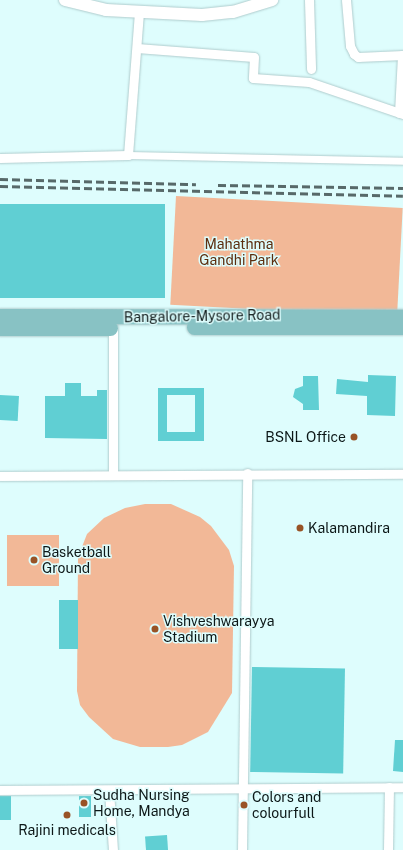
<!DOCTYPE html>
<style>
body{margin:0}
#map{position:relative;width:403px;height:850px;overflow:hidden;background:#defdfd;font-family:"Public Sans",sans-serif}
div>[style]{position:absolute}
.green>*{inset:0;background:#f2b897;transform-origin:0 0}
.building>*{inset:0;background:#60cfd3;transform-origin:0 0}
.roads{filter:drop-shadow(0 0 1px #afcccd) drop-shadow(0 0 1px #afcccd)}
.pedestrian>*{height:7px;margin:-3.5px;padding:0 3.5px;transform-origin:3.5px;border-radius:3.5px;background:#fff}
.minor>*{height:9px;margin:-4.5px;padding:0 4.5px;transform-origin:4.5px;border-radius:4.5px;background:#fff}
.tertiary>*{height:12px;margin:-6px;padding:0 6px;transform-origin:6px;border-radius:6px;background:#fff}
.primary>*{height:15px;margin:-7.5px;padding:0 7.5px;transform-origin:7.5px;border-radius:7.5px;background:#88c2c4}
.rail>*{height:2.5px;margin-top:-1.25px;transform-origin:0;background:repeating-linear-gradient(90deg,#576969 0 8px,transparent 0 12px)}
.dots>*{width:11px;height:11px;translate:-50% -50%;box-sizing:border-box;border:2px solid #defdfd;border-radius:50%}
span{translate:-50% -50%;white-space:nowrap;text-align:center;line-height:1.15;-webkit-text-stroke:3px #defdfd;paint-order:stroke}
.park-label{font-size:14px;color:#5c2e0f}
.street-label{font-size:14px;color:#0c1717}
.poi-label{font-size:14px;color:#0c1717}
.right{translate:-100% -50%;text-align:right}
.left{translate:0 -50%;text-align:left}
</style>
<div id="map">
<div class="green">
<i style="left:176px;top:196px;width:227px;height:109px;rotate:3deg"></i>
<i style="clip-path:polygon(145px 504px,171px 504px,200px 517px,211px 526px,229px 550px,234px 566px,232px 693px,208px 732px,182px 745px,168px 747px,140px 747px,113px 739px,89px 717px,80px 705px,77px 691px,78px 557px,87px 534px,104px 518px,125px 508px)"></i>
<i style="left:7px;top:535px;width:52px;height:51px"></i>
</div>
<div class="building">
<i style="left:0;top:204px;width:165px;height:94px"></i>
<i style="clip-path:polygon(368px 375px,396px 376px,395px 416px,367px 415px,367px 396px,336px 394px,337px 379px,368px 382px)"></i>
<i style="clip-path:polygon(303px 376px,318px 376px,319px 410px,303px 410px,303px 404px,293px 397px,295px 389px,303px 386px)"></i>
<i style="clip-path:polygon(65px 383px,81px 383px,81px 396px,97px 396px,97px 390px,107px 390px,107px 439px,45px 438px,45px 396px,65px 396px)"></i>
<i style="clip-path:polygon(evenodd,158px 388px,204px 388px,204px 441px,158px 441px,158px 388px,167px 395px,195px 395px,195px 432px,167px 432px,167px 395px)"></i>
<i style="left:0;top:395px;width:19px;height:25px;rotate:3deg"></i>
<i style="left:59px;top:600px;width:19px;height:49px"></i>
<i style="left:252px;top:667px;width:93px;height:105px;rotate:1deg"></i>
<i style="clip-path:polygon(395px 740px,403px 740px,403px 772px,393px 771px)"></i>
<i style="left:0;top:796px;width:11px;height:24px"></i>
<i style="left:79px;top:796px;width:12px;height:21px"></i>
<i style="left:167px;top:835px;width:15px;height:22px;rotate:86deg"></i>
</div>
<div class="roads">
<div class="pedestrian">
<i style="left:128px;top:155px;width:275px;rotate:1.2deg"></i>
</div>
<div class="minor">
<i style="left:309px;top:0;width:69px;rotate:88.3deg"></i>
<i style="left:346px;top:0;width:46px;rotate:85deg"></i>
<i style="left:350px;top:46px;width:9px;rotate:63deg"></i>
<i style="left:354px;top:54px;width:5px;rotate:37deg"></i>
<i style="left:358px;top:57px;width:45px;rotate:-2.5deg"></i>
<i style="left:137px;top:48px;width:117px;rotate:4.4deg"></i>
<i style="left:254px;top:57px;width:21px;rotate:93deg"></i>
<i style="left:253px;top:78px;width:56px;rotate:4.1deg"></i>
<i style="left:309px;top:82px;width:99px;rotate:18.8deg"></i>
<i style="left:399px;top:113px;width:58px;rotate:-87deg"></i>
<i style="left:0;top:158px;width:128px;rotate:-1.3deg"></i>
<i style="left:128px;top:155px;width:142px;rotate:-85.6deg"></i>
<i style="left:113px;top:474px;width:146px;rotate:-90deg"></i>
<i style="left:0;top:476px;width:403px;rotate:-0.3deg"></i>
<i style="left:0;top:790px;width:403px;rotate:-0.4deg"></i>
<i style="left:109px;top:790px;width:60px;rotate:86.2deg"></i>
<i style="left:242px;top:850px;width:377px;rotate:-89.2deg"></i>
<i style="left:388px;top:850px;width:63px;rotate:-89.1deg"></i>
</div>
<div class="tertiary">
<i style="left:65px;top:0;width:42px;rotate:13.7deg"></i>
<i style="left:106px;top:10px;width:96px;rotate:3deg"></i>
<i style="left:202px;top:15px;width:31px;rotate:-6deg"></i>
<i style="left:233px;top:12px;width:41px;rotate:-17.1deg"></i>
</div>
<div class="primary">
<i style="left:0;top:316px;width:403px;rotate:0.1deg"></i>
<i style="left:194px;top:327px;width:209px"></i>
<i style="left:0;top:328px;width:110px"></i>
</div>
</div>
<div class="rail">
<i style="left:0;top:179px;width:196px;rotate:1.5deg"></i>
<i style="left:218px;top:185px;width:185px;rotate:0.9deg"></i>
<i style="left:0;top:186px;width:403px;rotate:1.4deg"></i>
</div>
<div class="dots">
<i style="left:354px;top:437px;background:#985326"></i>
<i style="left:300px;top:528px;background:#985326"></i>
<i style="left:34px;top:560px;background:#985326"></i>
<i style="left:155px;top:629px;background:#985326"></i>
<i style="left:84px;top:803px;background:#985326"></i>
<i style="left:244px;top:805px;background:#985326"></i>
<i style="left:67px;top:815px;background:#985326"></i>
</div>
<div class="park-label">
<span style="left:239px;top:252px">Mahathma<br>Gandhi Park</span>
</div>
<div class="street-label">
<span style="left:202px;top:316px;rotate:-1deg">Bangalore-Mysore Road</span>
</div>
<div class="poi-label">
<span class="right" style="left:346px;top:437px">BSNL Office</span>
<span class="left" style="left:308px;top:528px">Kalamandira</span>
<span class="left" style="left:42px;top:560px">Basketball<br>Ground</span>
<span class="left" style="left:163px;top:629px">Vishveshwarayya<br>Stadium</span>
<span class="left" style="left:93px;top:803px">Sudha Nursing<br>Home, Mandya</span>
<span class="left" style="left:252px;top:805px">Colors and<br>colourfull</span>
<span style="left:67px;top:830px">Rajini medicals</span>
</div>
</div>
